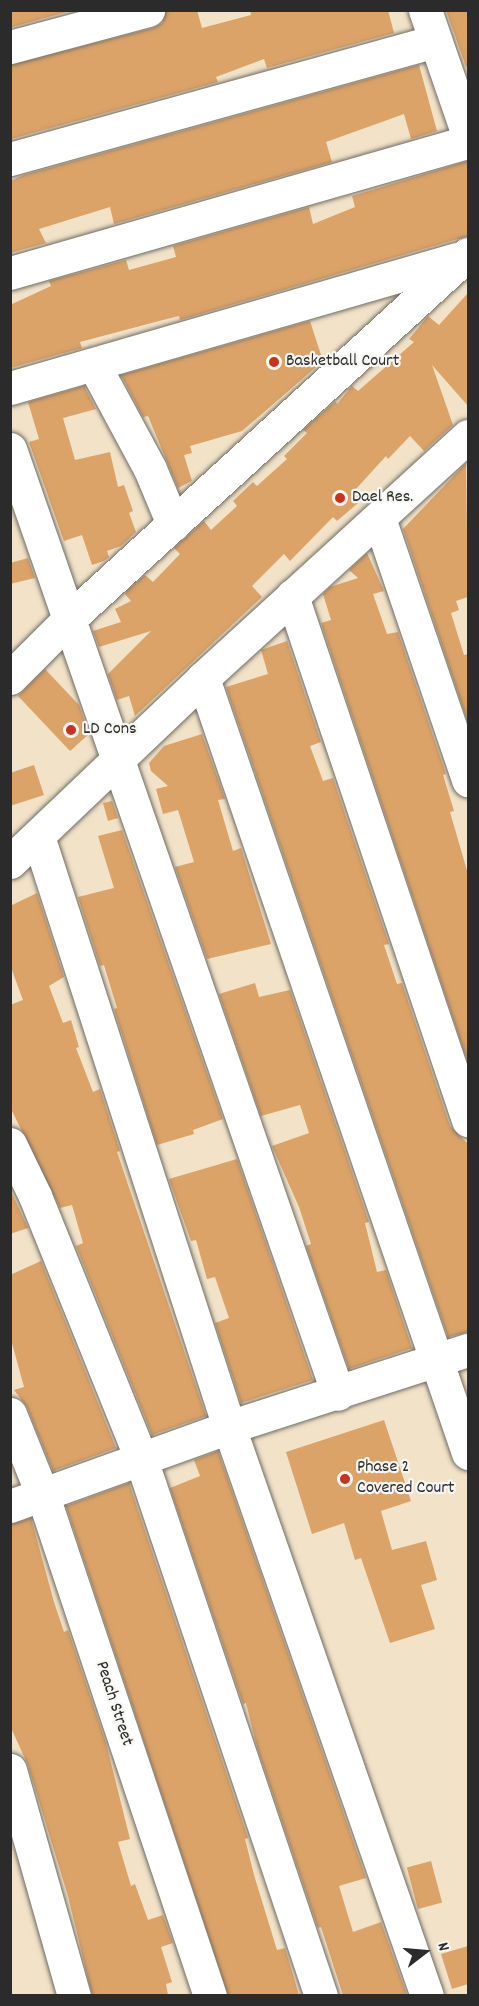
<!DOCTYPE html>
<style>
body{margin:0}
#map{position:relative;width:479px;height:2006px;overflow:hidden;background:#f1e2c8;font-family:Dekko,sans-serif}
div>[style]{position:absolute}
.building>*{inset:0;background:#dca368;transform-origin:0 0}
.roads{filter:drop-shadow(0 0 2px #706b62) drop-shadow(0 0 2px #706b62)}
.minor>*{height:33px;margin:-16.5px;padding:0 16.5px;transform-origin:16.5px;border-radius:16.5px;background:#fff}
.dots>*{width:16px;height:16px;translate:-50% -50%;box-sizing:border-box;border:3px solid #f6f6f2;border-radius:50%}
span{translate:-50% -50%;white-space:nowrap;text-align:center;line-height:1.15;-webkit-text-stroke:4.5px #f6f6f2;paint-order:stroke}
.poi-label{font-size:18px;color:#2b2b2b}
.left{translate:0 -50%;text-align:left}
.street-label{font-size:18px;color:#2b2b2b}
.frame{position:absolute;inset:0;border:12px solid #2b2b2b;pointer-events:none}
.north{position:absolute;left:395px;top:1922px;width:60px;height:60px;-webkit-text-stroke:4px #f6f6f2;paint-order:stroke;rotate:74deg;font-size:16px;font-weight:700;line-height:24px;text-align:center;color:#2b2b2b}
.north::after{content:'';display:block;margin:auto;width:21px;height:27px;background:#2b2b2b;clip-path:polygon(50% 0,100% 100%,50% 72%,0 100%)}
</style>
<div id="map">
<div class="building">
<i style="clip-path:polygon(10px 10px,74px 10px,12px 27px)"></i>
<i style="clip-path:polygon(166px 10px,197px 10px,202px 28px,251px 15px,250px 10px,388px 10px,394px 33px,267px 68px,264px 59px,216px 77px,218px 82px,11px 139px,10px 65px,153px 28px,162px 23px)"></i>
<i style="clip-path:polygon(446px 10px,468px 10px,468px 66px,466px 67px)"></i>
<i style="clip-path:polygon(419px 65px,437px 131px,411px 139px,404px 114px,326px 142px,332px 162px,114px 224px,110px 207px,39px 229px,46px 243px,10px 253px,10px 181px,24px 175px)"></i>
<i style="clip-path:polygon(468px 161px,468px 236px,180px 320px,179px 316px,159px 321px,80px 342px,82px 348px,10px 368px,10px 305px,51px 286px,49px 281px,126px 260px,129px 270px,176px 257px,173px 246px,309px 207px,313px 224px,355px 207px,352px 196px)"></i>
<i style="clip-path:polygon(468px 293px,468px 406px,432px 365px,453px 425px,424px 451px,410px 436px,388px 459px,386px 456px,356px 489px,364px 498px,337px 521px,333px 517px,290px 561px,284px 554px,252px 586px,262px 597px,135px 716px,129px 696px,117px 700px,108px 674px,151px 631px,99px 647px,93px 631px,121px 622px,115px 609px,131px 601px,125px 594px,128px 590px,145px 575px,153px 582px,180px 554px,174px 548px,204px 521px,211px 530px,237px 506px,233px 501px,253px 482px,257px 486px,287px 459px,284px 456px,307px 433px,303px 430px,336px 401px,337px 404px,352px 386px,358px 391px,414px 342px,409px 339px,428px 316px,439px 325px)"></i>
<i style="clip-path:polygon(310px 321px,323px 361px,242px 431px,190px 446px,192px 453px,184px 455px,192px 481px,178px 488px,148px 416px,143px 417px,121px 375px)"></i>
<i style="clip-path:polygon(84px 386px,96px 409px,63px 418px,75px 460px,110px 452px,118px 487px,124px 485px,133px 511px,129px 513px,136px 532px,121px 546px,107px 551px,109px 557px,104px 561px,92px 565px,82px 535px,64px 541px,29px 442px,39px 439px,28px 402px)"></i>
<i style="clip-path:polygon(466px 463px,468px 597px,456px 601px,459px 610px,451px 613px,464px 655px,468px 654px,468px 723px,403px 529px)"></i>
<i style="clip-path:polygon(367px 553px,384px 591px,373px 594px,387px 634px,398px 632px,446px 774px,443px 775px,454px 811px,450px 812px,468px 874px,468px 1063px,321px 623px,331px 620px,323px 594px,330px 587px,358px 578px,349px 570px)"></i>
<i style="clip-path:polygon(28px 558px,35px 578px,10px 584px,10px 563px)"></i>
<i style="clip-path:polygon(287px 641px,321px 742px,310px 746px,323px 781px,333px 778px,389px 944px,384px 945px,397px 984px,402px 983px,450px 1126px,468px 1144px,468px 1332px,448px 1337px,226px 687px,268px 674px,261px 650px)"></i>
<i style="clip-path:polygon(45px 669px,79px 705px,89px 734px,70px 751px,18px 696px)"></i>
<i style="clip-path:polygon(202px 734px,225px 799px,218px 800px,233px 851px,241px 848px,271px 944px,207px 959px,175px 867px,194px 862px,178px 810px,163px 814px,156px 789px,168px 786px,151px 771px,149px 763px,164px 746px)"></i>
<i style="clip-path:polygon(34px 765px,44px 795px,10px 806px,10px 773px)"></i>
<i style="clip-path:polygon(112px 801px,118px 818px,108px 821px,103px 803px)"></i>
<i style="clip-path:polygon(122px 830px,223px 1119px,193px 1130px,194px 1134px,157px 1145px,114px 1009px,117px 1008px,104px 965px,100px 966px,78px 897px,114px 888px,98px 836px)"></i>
<i style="clip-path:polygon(37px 893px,64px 977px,49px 986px,63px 1023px,71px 1020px,79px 1047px,76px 1048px,93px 1092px,100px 1089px,120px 1151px,117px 1152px,206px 1416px,152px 1435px,76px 1246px,83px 1243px,72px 1205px,60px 1208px,10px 1107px,10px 1005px,23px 1000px,10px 965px,10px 906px)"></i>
<i style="clip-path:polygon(255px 983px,259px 997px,290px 990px,369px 1222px,365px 1223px,377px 1272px,386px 1270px,412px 1348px,349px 1369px,306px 1246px,311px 1244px,299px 1207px,272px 1146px,309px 1133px,300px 1105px,261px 1116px,219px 994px)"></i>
<i style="clip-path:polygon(237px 1159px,313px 1380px,241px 1403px,215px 1323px,229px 1318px,215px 1277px,207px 1279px,196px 1240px,191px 1241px,169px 1179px)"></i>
<i style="clip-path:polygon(10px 1189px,28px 1228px,10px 1234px)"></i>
<i style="clip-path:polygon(41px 1261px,116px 1448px,53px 1471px,27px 1407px,14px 1390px,24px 1387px,10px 1336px,10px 1275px)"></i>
<i style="clip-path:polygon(384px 1420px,411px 1501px,381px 1511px,392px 1550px,426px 1541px,437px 1580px,421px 1585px,435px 1629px,390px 1643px,361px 1558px,355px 1560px,344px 1523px,312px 1534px,286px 1452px)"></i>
<i style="clip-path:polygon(218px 1451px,366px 1878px,339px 1886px,353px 1932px,381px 1922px,407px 1995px,343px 1995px,321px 1927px,318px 1928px,257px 1747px,246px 1703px,243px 1704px,170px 1488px,200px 1476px,194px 1460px)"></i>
<i style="clip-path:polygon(129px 1483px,248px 1838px,245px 1839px,254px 1875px,277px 1950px,285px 1948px,299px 1995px,228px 1995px,66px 1506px)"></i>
<i style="clip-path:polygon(31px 1518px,54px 1602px,64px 1632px,68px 1630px,106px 1743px,130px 1839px,118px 1842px,131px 1886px,135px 1884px,148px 1920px,163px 1915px,173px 1943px,161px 1947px,172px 1982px,166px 1984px,168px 1995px,92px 1995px,68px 1896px,28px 1765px,11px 1728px,10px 1524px)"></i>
<i style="left:431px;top:1861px;width:43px;height:25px;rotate:75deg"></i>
<i style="clip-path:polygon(468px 1946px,468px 1984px,452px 1989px,441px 1954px)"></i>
</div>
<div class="roads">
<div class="minor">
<i style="left:425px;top:10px;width:132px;rotate:71deg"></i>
<i style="left:10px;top:47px;width:143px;rotate:-15deg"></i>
<i style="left:10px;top:159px;width:441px;rotate:-15.5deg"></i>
<i style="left:10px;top:273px;width:476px;rotate:-16deg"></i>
<i style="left:94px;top:365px;width:118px;rotate:61.7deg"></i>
<i style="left:150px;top:469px;width:60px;rotate:67.3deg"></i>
<i style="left:10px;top:388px;width:465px;rotate:-16.1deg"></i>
<i style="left:10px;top:449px;width:1000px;rotate:70.86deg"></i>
<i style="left:380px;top:521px;width:274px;rotate:71.2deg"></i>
<i style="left:292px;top:596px;width:553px;rotate:71.43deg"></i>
<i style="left:10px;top:678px;width:83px;rotate:-45deg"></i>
<i style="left:69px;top:619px;width:541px;rotate:-42.45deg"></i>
<i style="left:203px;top:678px;width:819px;rotate:71.12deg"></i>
<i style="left:38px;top:836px;width:621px;rotate:72.09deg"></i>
<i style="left:229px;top:1427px;width:602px;rotate:70.81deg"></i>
<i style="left:10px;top:862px;width:267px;rotate:-43.6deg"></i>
<i style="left:203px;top:678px;width:359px;rotate:-42.4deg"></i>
<i style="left:10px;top:1144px;width:58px;rotate:64.3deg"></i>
<i style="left:35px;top:1196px;width:284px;rotate:68deg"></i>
<i style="left:141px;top:1459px;width:566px;rotate:71.47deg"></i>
<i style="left:10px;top:1414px;width:88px;rotate:68.1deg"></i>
<i style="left:43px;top:1496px;width:527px;rotate:71.53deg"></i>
<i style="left:10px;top:1506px;width:233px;rotate:-19.8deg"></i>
<i style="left:229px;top:1427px;width:251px;rotate:-17.9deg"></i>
<i style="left:10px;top:1770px;width:235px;rotate:74.2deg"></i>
</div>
</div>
<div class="dots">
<i style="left:274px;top:362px;background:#c8321e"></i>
<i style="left:340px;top:498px;background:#c8321e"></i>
<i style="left:71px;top:730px;background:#c8321e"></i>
<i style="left:345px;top:1479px;background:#c8321e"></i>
</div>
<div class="poi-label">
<span class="left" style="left:286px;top:362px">Basketball Court</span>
<span class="left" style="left:352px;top:498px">Dael Res.</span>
<span class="left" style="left:83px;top:730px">LD Cons</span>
<span class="left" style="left:357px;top:1479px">Phase 2<br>Covered Court</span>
</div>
<div class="street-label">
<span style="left:113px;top:1704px;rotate:72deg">Peach Street</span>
</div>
<div class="frame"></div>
<div class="north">N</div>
</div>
